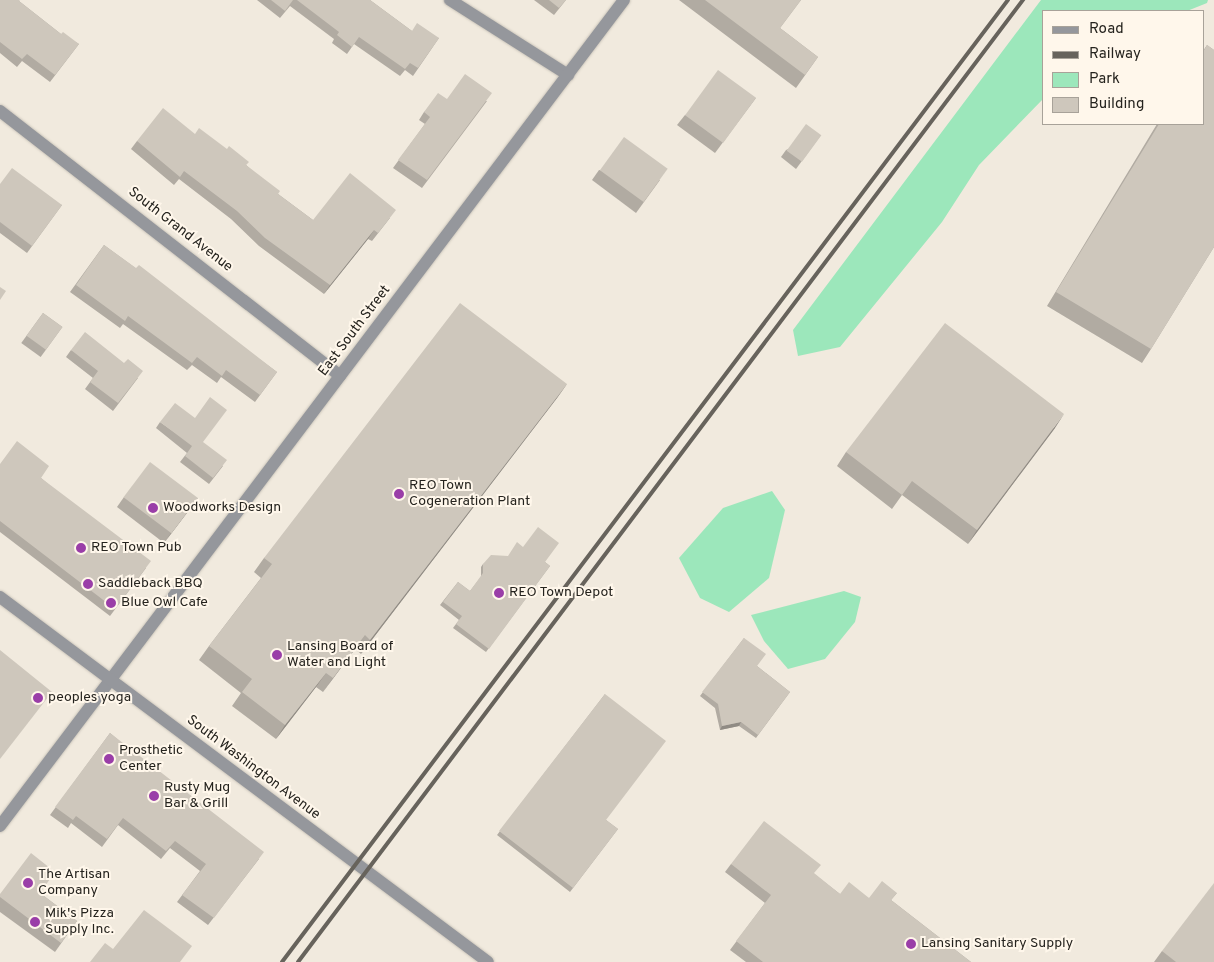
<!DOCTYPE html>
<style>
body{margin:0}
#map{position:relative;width:1214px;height:962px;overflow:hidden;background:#f1eade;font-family:Overpass,sans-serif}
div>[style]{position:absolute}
.green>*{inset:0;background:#9ce7bb}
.roads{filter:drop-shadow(0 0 1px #ccc6bb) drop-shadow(0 0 1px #ccc6bb)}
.minor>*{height:12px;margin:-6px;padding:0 6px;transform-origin:6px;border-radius:6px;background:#95979c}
.tertiary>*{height:12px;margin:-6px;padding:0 6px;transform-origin:6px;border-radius:6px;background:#95979c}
.rail>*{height:4px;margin:-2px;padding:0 2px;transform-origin:2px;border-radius:2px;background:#67635c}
.wall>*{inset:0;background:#b1aba2;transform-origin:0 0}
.shaded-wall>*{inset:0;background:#908b84}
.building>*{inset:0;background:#cec7bc;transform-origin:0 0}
.dots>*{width:14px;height:14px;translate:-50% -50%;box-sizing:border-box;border:2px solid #fff7eb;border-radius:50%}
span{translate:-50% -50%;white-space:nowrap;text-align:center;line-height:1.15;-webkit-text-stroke:4px #fff7eb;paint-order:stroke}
.street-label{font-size:14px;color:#25231e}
.poi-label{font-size:14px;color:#25231e}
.left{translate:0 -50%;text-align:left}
.legend{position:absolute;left:1042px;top:10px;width:162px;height:115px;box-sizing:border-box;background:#fff7eb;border:1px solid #a8a299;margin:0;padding:6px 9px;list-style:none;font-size:15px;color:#25231e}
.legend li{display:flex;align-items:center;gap:10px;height:25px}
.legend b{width:25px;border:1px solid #a8a299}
</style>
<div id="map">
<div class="green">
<i style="clip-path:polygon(1041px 0,1208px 0,1207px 3px,1187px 11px,1043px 11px,1043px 99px,979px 165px,942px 222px,840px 347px,798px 356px,793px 330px)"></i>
<i style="clip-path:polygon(772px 491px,785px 510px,769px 578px,729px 612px,700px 598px,679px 558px,723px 508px)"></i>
<i style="clip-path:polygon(844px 591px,861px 597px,855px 622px,825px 659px,788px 669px,764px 641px,751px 615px)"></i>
</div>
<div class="roads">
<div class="minor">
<i style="left:450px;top:0;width:140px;rotate:32.4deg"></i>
<i style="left:0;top:111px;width:431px;rotate:37.9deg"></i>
<i style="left:0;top:826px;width:1035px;rotate:-52.93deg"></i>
</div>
<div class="tertiary">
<i style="left:0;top:597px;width:609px;rotate:36.79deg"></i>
</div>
</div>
<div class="rail">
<i style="left:282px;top:962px;width:1205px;rotate:-52.96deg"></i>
<i style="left:298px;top:962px;width:1205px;rotate:-53deg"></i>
</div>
<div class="wall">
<i style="clip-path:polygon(0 0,19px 1px,61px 34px,79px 44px,50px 82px,22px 61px,17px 67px,0 53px)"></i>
<i style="clip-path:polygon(257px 0,370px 0,412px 31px,439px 38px,413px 76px,405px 70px,400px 76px,354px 44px,347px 54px,332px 43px,334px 39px,290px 6px,280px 18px)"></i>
<i style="clip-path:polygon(534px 0,566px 0,554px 15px)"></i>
<i style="clip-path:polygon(679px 0,801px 0,780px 28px,818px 57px,796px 88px)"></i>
<i style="clip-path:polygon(1207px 45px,1214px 50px,1214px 247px,1151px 349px,1142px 363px,1047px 306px,1157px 124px,1203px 124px,1203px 51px)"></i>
<i style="clip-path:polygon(756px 98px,715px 153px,677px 125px,685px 115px)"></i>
<i style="clip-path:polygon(447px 99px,487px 101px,422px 188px,393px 168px,425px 124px,419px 120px,424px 112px)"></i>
<i style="clip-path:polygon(195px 134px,246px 165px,278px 194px,313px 220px,390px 218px,372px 241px,368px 239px,324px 294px,259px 246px,231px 219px,179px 179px,174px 185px,131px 149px,137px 141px)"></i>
<i style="clip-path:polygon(821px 135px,796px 169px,781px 157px,786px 150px)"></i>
<i style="clip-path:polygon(599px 170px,660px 180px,636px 213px,592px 180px)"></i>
<i style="clip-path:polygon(0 184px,62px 205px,27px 253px,0 233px)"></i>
<i style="clip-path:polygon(104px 245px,277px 372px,255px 402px,221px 377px,217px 383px,192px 365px,187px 370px,123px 324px,120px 328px,70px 292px)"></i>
<i style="left:43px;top:313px;width:24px;height:37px;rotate:36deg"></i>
<i style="clip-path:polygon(71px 350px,138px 378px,113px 411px,85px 389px,93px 378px,66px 357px)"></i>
<i style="clip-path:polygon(567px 384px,557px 398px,361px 654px,355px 649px,323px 692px,316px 687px,276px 739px,232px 706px,241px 693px,199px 660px,209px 646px,261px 578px,254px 572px,264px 558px)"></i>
<i style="clip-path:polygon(160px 422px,223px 466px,209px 484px,180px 462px,187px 453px,156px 428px)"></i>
<i style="clip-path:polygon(1055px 428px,968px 544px,902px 495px,892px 509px,837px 466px,846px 452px)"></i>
<i style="clip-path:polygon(0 464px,41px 478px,146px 568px,110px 616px,0 532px)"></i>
<i style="clip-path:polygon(124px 497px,198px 498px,164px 543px,117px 507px)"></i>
<i style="clip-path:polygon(508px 556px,545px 562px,550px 566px,486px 652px,453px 628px,459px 620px,440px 605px,458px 582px,470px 591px,481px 577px,481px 567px,483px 564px)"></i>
<i style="clip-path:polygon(744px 638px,757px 666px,790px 692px,756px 738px,739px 726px,720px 730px,715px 708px,700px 696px)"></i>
<i style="clip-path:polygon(605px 694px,606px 820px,618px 829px,570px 892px,497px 835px)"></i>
<i style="clip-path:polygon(110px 733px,259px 859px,208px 925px,177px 902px,200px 871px,170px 848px,161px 859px,118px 825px,102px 847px,71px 823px,68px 828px,50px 815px)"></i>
<i style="clip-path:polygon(731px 864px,814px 874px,840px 894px,869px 898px,897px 893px,891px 900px,971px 962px,746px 962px,730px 950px,765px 903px,725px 872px)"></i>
<i style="clip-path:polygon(40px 893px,77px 921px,55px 952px,0 912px,0 894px)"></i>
<i style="clip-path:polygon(1162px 951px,1214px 962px,1154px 962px)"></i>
</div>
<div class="shaded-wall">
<i style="clip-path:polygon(374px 230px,368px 239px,324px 294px,330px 285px)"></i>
<i style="clip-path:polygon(567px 384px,557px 398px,361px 654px,370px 640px)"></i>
<i style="clip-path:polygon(1064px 414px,1055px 428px,968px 544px,977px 530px)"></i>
<i style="clip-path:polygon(198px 498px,190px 509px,164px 543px,171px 533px)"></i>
<i style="clip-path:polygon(365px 635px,355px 649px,323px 692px,333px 678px)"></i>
<i style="clip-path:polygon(326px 673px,316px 687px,276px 739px,285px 725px)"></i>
<i style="clip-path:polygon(741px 722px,739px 726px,720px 730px,722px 726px)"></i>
</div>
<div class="building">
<i style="clip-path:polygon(0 0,20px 0,19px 1px,61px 34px,63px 32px,79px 44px,55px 75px,27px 54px,22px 59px,0 42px)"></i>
<i style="clip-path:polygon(271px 0,293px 0,285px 11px)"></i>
<i style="clip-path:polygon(297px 0,370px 0,412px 31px,417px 23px,439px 38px,418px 68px,410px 63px,405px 69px,359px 37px,352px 47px,337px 35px,339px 32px)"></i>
<i style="clip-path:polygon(549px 0,566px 0,559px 8px)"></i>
<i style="clip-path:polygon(705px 0,801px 0,780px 28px,818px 57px,805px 75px)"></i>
<i style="clip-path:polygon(1207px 45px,1214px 50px,1214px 247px,1151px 349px,1056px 292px,1159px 124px,1203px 124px,1203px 52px)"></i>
<i style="left:718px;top:70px;width:47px;height:56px;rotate:36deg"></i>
<i style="clip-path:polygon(465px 74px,492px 93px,427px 180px,398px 160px,430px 117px,424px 112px,438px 93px,447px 99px)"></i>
<i style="clip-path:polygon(163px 108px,195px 134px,199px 128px,227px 149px,229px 146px,249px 162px,246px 165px,280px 191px,278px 194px,313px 220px,350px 173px,396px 210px,378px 233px,374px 230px,330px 285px,265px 238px,237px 211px,184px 171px,180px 177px,137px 141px)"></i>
<i style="left:806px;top:124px;width:19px;height:33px;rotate:36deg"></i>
<i style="left:624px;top:137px;width:54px;height:41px;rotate:36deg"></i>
<i style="clip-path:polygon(12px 168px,62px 205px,32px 246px,0 222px,0 184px)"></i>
<i style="clip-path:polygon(104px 245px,136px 268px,139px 265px,277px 372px,260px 395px,226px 370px,222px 376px,197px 357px,192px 363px,128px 316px,125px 321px,76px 285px)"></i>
<i style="clip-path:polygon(0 287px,6px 291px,0 300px)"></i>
<i style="clip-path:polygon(460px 303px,567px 384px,370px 640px,365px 635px,333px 678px,326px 673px,285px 725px,242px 692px,252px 679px,209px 646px,272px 564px,264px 558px)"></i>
<i style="left:43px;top:313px;width:24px;height:28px;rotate:36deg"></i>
<i style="clip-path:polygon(945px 323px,1064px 414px,977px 530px,912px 481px,902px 495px,846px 452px)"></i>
<i style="clip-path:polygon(85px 332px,124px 363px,128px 359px,143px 371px,118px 403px,90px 382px,98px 371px,71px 350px)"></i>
<i style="clip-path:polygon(210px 397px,227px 410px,203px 442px,227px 460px,213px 478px,185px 456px,192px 446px,160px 422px,175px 403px,195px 418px)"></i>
<i style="clip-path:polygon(17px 441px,49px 466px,41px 478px,151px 561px,115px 609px,0 521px,0 464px)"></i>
<i style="left:150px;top:462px;width:60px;height:44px;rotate:37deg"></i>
<i style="clip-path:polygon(538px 527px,559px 543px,545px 562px,550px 566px,489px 649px,456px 624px,462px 616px,443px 602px,458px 582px,470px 591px,483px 573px,483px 564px,491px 555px,508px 556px,517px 542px,523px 547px)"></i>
<i style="clip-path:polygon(744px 638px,766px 654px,757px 666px,790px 692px,758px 735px,741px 722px,722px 726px,718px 704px,702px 692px)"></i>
<i style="clip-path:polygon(0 650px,52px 692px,0 759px)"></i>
<i style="clip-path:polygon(605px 694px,666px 741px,606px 820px,618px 829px,573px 888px,499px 831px)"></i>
<i style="clip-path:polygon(110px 733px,264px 852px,214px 918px,182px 895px,206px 864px,175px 841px,166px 851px,123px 818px,107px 839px,76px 816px,73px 820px,55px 807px)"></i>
<i style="clip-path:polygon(764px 821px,821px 865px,814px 873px,840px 894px,849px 882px,869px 898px,882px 881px,897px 893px,891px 900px,971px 962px,763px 962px,736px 941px,771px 895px,731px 864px)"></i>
<i style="clip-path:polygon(31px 853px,55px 872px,40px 893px,77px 921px,61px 943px,0 897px,0 894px)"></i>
<i style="clip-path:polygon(1214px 883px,1214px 962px,1176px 962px,1162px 951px)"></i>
<i style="clip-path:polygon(144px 910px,192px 946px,180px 962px,90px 962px,105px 943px,113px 949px)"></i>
</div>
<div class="dots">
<i style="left:399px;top:494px;background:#9a3ea8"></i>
<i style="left:153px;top:508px;background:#9a3ea8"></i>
<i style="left:81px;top:548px;background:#9a3ea8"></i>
<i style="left:88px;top:584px;background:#9a3ea8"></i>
<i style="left:499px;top:593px;background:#9a3ea8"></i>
<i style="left:111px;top:603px;background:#9a3ea8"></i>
<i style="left:277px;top:655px;background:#9a3ea8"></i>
<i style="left:38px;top:698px;background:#9a3ea8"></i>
<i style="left:109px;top:759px;background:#9a3ea8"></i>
<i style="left:154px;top:796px;background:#9a3ea8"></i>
<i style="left:28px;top:883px;background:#9a3ea8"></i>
<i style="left:35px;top:922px;background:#9a3ea8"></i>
<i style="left:911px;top:944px;background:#9a3ea8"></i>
</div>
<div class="street-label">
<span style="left:180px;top:230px;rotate:38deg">South Grand Avenue</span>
<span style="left:355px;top:331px;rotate:-53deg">East South Street</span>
<span style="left:253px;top:768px;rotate:37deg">South Washington Avenue</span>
</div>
<div class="poi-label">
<span class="left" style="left:409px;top:494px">REO Town<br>Cogeneration Plant</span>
<span class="left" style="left:163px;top:508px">Woodworks Design</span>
<span class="left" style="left:91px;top:548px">REO Town Pub</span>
<span class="left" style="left:98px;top:584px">Saddleback BBQ</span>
<span class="left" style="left:509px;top:593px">REO Town Depot</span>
<span class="left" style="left:121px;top:603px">Blue Owl Cafe</span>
<span class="left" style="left:287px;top:655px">Lansing Board of<br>Water and Light</span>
<span class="left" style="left:48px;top:698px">peoples yoga</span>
<span class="left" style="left:119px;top:759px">Prosthetic<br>Center</span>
<span class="left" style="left:164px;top:796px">Rusty Mug<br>Bar &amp; Grill</span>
<span class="left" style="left:38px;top:883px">The Artisan<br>Company</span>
<span class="left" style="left:45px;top:922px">Mik's Pizza<br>Supply Inc.</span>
<span class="left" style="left:921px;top:944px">Lansing Sanitary Supply</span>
</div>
<ul class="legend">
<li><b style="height:6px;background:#95979c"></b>Road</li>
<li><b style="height:6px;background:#67635c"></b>Railway</li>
<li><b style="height:14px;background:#9ce7bb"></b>Park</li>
<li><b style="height:14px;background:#cec7bc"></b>Building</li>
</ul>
</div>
